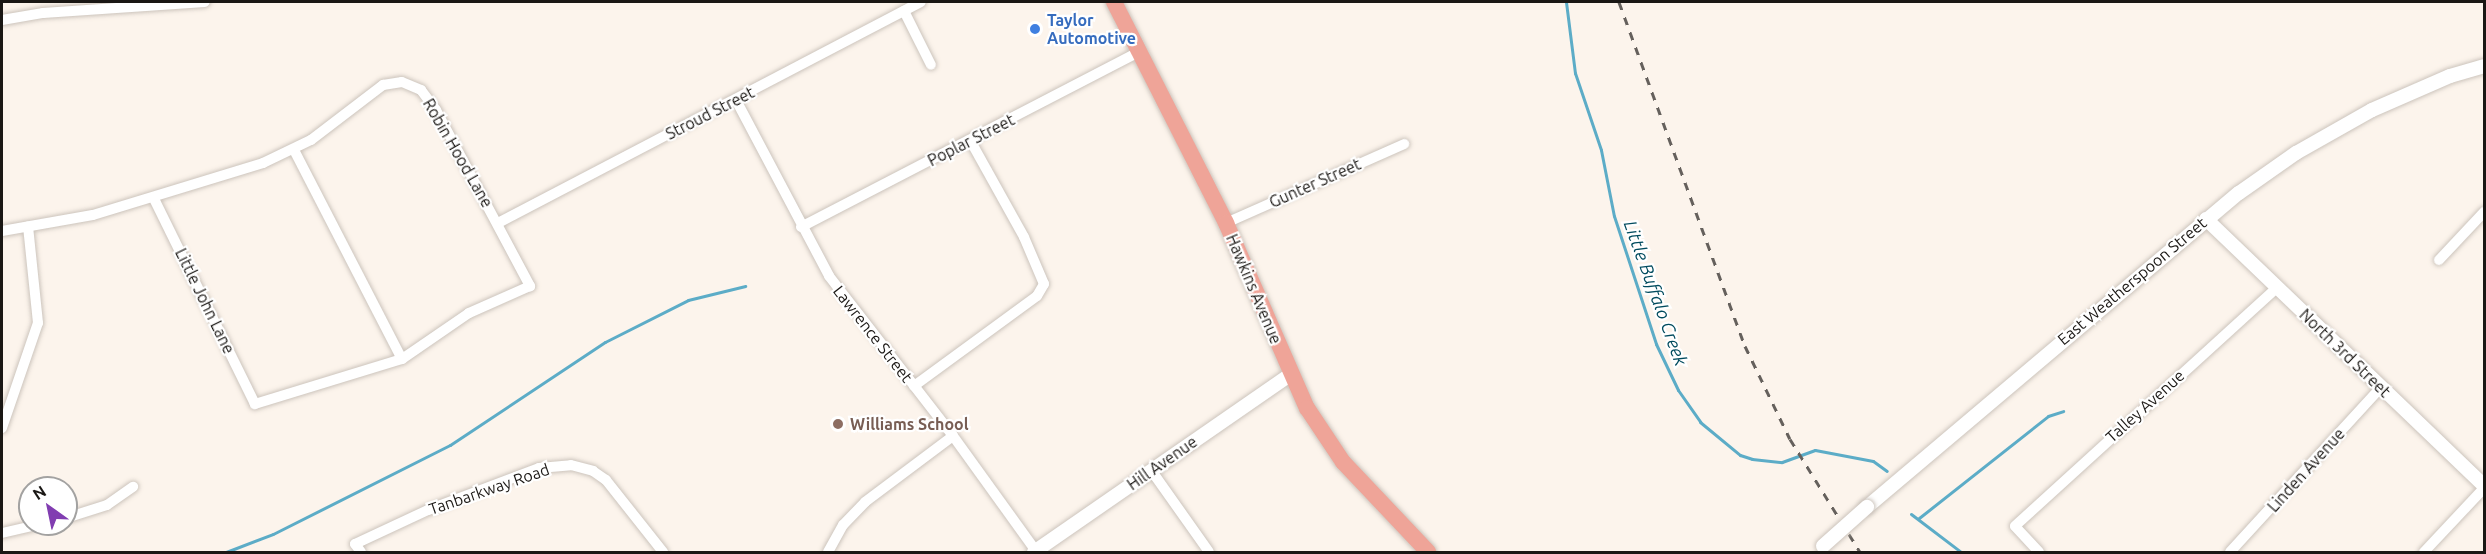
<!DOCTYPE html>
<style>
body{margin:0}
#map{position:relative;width:2486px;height:554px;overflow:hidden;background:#fcf4ec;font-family:Ubuntu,sans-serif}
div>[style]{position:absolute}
.stream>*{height:3px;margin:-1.5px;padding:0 1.5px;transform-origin:1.5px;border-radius:1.5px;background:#5cacc7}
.roads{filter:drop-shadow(0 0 2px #ccc4bc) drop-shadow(0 0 2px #ccc4bc)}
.minor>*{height:10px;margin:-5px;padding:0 5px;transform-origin:5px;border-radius:5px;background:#fff}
.tertiary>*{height:14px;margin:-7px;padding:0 7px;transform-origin:7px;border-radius:7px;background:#fff}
.primary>*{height:16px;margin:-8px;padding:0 8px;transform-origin:8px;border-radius:8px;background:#efa498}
.rail>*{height:3px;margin-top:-1.5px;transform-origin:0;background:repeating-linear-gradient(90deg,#65605c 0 8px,transparent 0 16px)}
.bridges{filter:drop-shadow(0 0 2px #ccc4bc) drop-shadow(0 0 2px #ccc4bc)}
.tertiary-bridge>*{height:14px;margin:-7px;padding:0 7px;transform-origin:7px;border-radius:7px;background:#fff}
.dots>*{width:16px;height:16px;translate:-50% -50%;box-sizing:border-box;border:3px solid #fff;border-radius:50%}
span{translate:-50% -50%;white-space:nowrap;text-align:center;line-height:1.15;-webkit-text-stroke:4.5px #fff;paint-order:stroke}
.shop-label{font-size:16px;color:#366cbe;font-weight:700}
.left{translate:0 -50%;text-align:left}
.street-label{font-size:16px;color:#1a1714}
.education-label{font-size:16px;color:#785e54;font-weight:700}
.water-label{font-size:18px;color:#004b5e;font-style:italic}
.frame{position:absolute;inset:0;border:3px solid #1a1714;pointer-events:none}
.north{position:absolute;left:18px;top:476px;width:60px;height:60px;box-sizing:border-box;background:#fff;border:2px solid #a3a2a1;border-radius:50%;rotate:327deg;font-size:16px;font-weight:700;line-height:24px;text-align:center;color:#1a1714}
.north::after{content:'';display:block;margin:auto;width:21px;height:27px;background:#813db1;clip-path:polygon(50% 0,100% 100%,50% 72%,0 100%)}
</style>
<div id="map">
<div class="stream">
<i style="left:1566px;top:2px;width:72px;rotate:82.8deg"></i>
<i style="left:1575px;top:73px;width:81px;rotate:71.3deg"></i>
<i style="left:1601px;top:150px;width:67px;rotate:78.9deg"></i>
<i style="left:1614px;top:216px;width:135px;rotate:71.8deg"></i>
<i style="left:1656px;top:344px;width:51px;rotate:64.4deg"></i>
<i style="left:1678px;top:390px;width:39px;rotate:55deg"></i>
<i style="left:1700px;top:422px;width:52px;rotate:39.5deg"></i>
<i style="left:1740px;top:455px;width:13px;rotate:18deg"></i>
<i style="left:1752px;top:459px;width:30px;rotate:6deg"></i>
<i style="left:1782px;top:462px;width:35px;rotate:-20deg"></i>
<i style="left:1815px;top:450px;width:59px;rotate:10.7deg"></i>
<i style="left:1873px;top:461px;width:17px;rotate:36deg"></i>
<i style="left:1911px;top:514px;width:63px;rotate:37.2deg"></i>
<i style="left:1919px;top:518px;width:164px;rotate:-38.3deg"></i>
<i style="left:2048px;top:416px;width:16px;rotate:-18deg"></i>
<i style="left:226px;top:552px;width:50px;rotate:-21deg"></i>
<i style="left:273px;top:534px;width:198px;rotate:-26.7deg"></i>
<i style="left:450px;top:445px;width:186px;rotate:-33.6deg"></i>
<i style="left:605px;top:342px;width:93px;rotate:-26.8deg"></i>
<i style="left:688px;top:300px;width:59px;rotate:-13.8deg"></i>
</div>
<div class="roads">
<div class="minor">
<i style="left:904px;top:11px;width:60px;rotate:63.4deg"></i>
<i style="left:2px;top:20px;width:42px;rotate:-9.7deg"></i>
<i style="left:43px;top:13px;width:162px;rotate:-3.9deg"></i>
<i style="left:736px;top:100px;width:199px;rotate:62.1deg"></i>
<i style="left:829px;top:276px;width:202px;rotate:52.2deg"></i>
<i style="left:953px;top:436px;width:142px;rotate:54.2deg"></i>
<i style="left:294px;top:150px;width:235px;rotate:62.7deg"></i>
<i style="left:498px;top:223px;width:477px;rotate:-27.6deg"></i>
<i style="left:1226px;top:223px;width:195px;rotate:-23.9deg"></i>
<i style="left:801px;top:227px;width:382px;rotate:-27.4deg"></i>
<i style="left:2px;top:231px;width:92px;rotate:-10deg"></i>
<i style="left:93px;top:215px;width:178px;rotate:-17deg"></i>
<i style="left:263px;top:163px;width:53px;rotate:-25.6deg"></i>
<i style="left:311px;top:140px;width:91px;rotate:-37.4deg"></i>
<i style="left:383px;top:85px;width:19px;rotate:-9deg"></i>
<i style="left:402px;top:82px;width:21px;rotate:23deg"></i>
<i style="left:421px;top:90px;width:25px;rotate:53deg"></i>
<i style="left:436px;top:110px;width:200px;rotate:61.9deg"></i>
<i style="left:530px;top:286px;width:67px;rotate:156.1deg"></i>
<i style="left:469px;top:313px;width:81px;rotate:145.5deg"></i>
<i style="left:402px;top:359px;width:154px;rotate:163deg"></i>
<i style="left:255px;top:404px;width:229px;rotate:-116.2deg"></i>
<i style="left:2439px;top:260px;width:66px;rotate:-46.8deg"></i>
<i style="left:914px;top:386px;width:152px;rotate:-36.2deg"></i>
<i style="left:1037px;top:296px;width:14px;rotate:-60deg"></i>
<i style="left:1044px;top:284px;width:51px;rotate:-113.1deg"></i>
<i style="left:1024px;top:237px;width:111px;rotate:-119.1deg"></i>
<i style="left:2px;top:428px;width:111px;rotate:-71.1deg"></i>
<i style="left:38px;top:323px;width:97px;rotate:-95.9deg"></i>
<i style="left:1151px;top:470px;width:100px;rotate:54.7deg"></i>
<i style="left:66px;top:518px;width:43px;rotate:-17.6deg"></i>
<i style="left:107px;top:505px;width:32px;rotate:-35deg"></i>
<i style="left:2px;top:533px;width:40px;rotate:-13deg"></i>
<i style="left:361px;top:552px;width:10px;rotate:-127deg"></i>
<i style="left:355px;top:544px;width:81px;rotate:-25deg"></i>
<i style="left:428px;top:510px;width:119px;rotate:-20.7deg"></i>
<i style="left:539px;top:468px;width:32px;rotate:-5deg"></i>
<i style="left:571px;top:465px;width:23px;rotate:15deg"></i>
<i style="left:593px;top:471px;width:16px;rotate:35deg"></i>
<i style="left:606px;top:480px;width:92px;rotate:51.6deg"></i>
<i style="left:828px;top:552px;width:31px;rotate:-61deg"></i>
<i style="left:843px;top:525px;width:32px;rotate:-46deg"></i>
<i style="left:865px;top:502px;width:110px;rotate:-36.9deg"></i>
<i style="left:2039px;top:552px;width:35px;rotate:-133deg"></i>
<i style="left:2015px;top:526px;width:354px;rotate:-42.3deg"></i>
<i style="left:2230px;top:552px;width:224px;rotate:-47.5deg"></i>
<i style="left:2424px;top:552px;width:88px;rotate:-46.8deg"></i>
</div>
<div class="tertiary">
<i style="left:2206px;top:219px;width:385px;rotate:43.8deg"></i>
<i style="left:1867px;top:507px;width:487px;rotate:-40.2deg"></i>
<i style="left:2239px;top:193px;width:70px;rotate:-35.1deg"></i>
<i style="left:2296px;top:153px;width:87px;rotate:-29.5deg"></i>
<i style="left:2372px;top:110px;width:85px;rotate:-23.6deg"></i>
<i style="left:2450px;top:76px;width:35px;rotate:-16deg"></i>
<i style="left:1034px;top:552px;width:311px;rotate:-34.7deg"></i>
</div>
<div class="primary">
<i style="left:1114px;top:2px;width:248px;rotate:63.1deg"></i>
<i style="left:1226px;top:223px;width:202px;rotate:66.4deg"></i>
<i style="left:1307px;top:408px;width:65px;rotate:56.3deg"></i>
<i style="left:1343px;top:462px;width:124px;rotate:46.6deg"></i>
</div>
</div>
<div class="rail">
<i style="left:1619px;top:2px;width:366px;rotate:69.9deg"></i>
<i style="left:1745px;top:346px;width:103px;rotate:64.2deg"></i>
<i style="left:1790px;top:439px;width:133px;rotate:58.2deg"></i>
</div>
<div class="bridges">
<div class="tertiary-bridge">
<i style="left:1823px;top:546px;width:59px;rotate:-41.6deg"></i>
</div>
</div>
<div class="dots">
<i style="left:1035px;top:29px;background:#3f7fe0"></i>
<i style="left:838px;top:424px;background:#8d6e63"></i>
</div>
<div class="shop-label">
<span class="left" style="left:1047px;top:29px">Taylor<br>Automotive</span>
</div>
<div class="street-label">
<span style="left:710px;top:113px;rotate:-27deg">Stroud Street</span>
<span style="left:971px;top:140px;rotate:-27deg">Poplar Street</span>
<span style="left:458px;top:153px;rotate:60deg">Robin Hood Lane</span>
<span style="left:1315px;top:183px;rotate:-24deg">Gunter Street</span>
<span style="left:2132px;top:281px;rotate:-40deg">East Weatherspoon Street</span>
<span style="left:1254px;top:289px;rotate:67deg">Hawkins Avenue</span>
<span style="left:205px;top:301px;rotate:64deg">Little John Lane</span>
<span style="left:873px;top:334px;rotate:52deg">Lawrence Street</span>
<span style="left:2345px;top:353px;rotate:44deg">North 3rd Street</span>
<span style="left:2145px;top:406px;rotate:-42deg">Talley Avenue</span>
<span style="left:1162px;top:463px;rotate:-35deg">Hill Avenue</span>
<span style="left:2306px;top:470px;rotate:-48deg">Linden Avenue</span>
<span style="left:489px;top:489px;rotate:-19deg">Tanbarkway Road</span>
</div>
<div class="education-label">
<span class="left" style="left:850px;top:424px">Williams School</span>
</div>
<div class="water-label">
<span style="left:1656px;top:293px;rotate:70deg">Little Buffalo Creek</span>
</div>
<div class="frame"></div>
<div class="north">N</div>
</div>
